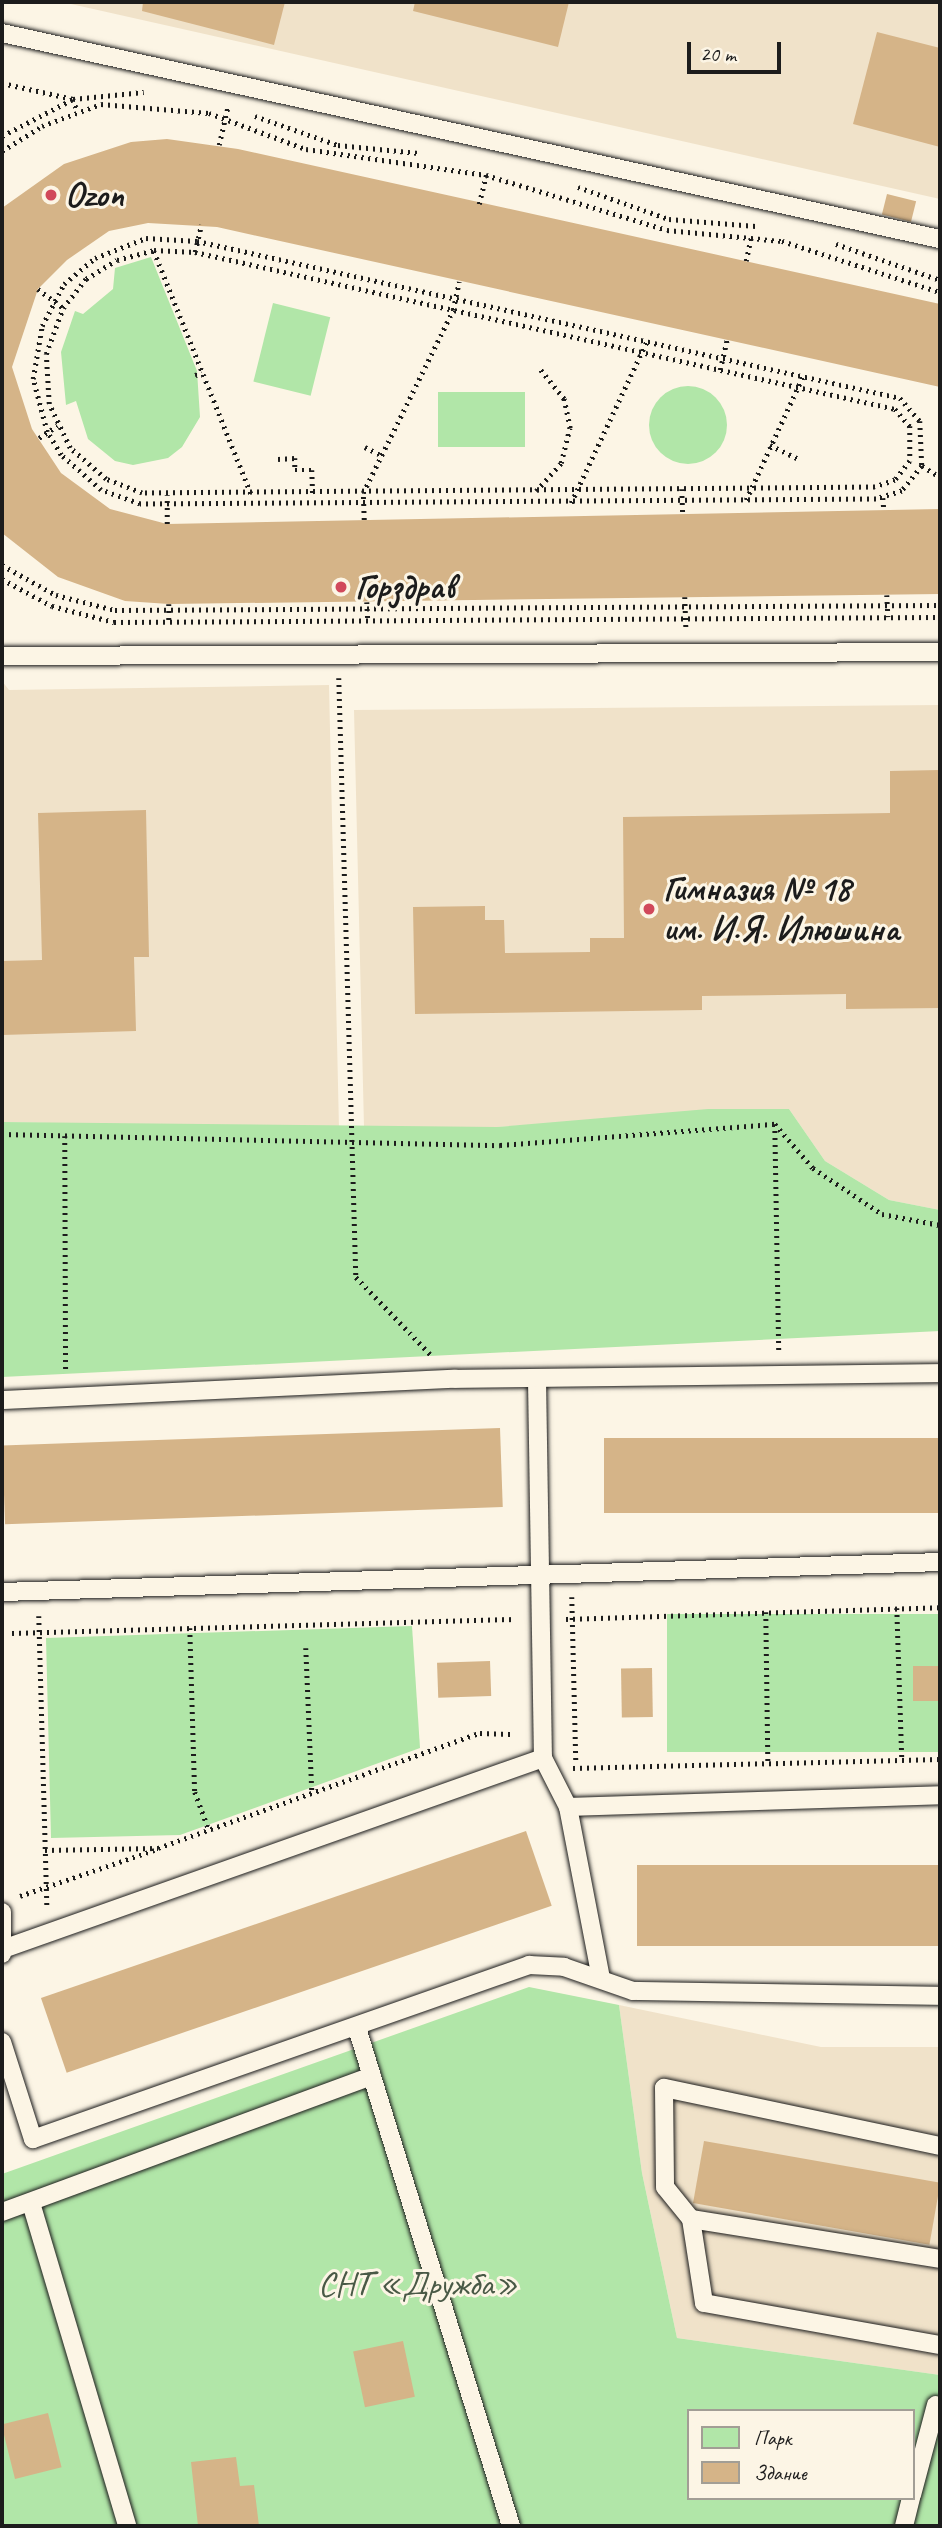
<!DOCTYPE html>
<meta charset="utf-8">
<style>
body{margin:0}
#map{position:relative;width:942px;height:2528px;overflow:hidden;background:#fcf5e5;font-family:Caveat,sans-serif}
div>[style]{position:absolute}
.built>*{inset:0;background:#f0e2c9}
.green>*{inset:0;background:#b1e6a8;transform-origin:0 0}
.round{border-radius:50%}
.building>*{inset:0;background:#d5b488;transform-origin:0 0}
.path>*{height:4.5px;margin-top:-2.25px;transform-origin:0;background:repeating-linear-gradient(90deg,#1c1c1c 0 2px,transparent 0 7px)}
.roads{filter:drop-shadow(0 0 2px #1c1c1c) drop-shadow(0 0 2px #1c1c1c)}
.lane>*{height:18px;margin:-9px;padding:0 9px;transform-origin:9px;border-radius:9px;background:#fcf5e5}
.dots>*{width:19px;height:19px;translate:-50% -50%;box-sizing:border-box;border:4px solid #fcf5e5;border-radius:50%}
span{translate:-50% -50%;white-space:nowrap;text-align:center;line-height:1.15;-webkit-text-stroke:6px #fcf5e5;paint-order:stroke}
.poi-label{font-size:35px;color:#1c1c1c;font-weight:700}
.left{translate:0 -50%;text-align:left}
.park-label{font-size:35px;color:#495946}
.frame{position:absolute;inset:0;border:4px solid #1c1c1c;pointer-events:none}
.legend{position:absolute;left:687px;top:2409px;width:228px;height:91px;box-sizing:border-box;background:#fcf5e5;border:2px solid #a29e95;margin:0;padding:9px 12px;list-style:none;font-size:21px;color:#1c1c1c}
.legend li{display:flex;align-items:center;gap:14px;height:35px}
.legend b{width:35px;border:2px solid #a29e95}
.scale{position:absolute;left:687px;top:42px;width:94px;height:32px;box-sizing:border-box;border:4px solid #1c1c1c;border-top:0;padding-left:9px;font-size:21px;line-height:24px;white-space:nowrap;color:#1c1c1c;-webkit-text-stroke:5px #fcf5e5;paint-order:stroke}
</style>
<div id="map">
<div class="built">
<i style="clip-path:polygon(62px 2px,940px 2px,940px 199px)"></i>
<i style="clip-path:polygon(2px 681px,9px 690px,329px 685px,339px 1129px,2px 1122px)"></i>
<i style="clip-path:polygon(940px 705px,940px 1210px,889px 1200px,825px 1161px,789px 1109px,497px 1127px,364px 1127px,354px 710px)"></i>
<i style="clip-path:polygon(619px 2005px,821px 2047px,940px 2047px,940px 2375px,677px 2338px,642px 2173px)"></i>
</div>
<div class="green">
<i style="clip-path:polygon(151px 257px,197px 371px,200px 417px,182px 447px,168px 458px,133px 465px,115px 461px,88px 439px,76px 401px,66px 405px,61px 352px,75px 311px,83px 314px,113px 289px,115px 268px)"></i>
<i style="left:273px;top:303px;width:59px;height:81px;rotate:14deg"></i>
<i class="round" style="left:649px;top:386px;width:78px;height:78px"></i>
<i style="left:525px;top:392px;width:55px;height:87px;rotate:90deg"></i>
<i style="clip-path:polygon(708px 1109px,789px 1109px,825px 1161px,889px 1200px,940px 1210px,940px 1331px,2px 1377px,2px 1122px,497px 1127px)"></i>
<i style="left:940px;top:1614px;width:138px;height:273px;rotate:90deg"></i>
<i style="clip-path:polygon(412px 1626px,420px 1748px,180px 1835px,51px 1838px,46px 1638px)"></i>
<i style="clip-path:polygon(evenodd,529px 1987px,619px 2005px,642px 2173px,677px 2338px,940px 2375px,940px 2526px,2px 2526px,2px 2174px,529px 1987px,688px 2411px,912px 2411px,912px 2498px,688px 2498px,688px 2411px)"></i>
</div>
<div class="building">
<i style="clip-path:polygon(143px 2px,285px 2px,274px 45px,142px 11px)"></i>
<i style="clip-path:polygon(415px 2px,569px 2px,558px 47px,413px 11px)"></i>
<i style="clip-path:polygon(877px 32px,940px 48px,940px 147px,853px 124px)"></i>
<i style="clip-path:polygon(167px 139px,238px 149px,940px 304px,940px 387px,217px 227px,148px 223px,109px 231px,67px 260px,38px 289px,12px 367px,32px 429px,61px 473px,110px 509px,167px 524px,940px 509px,940px 594px,169px 604px,125px 601px,58px 577px,2px 533px,2px 208px,64px 164px,131px 142px)"></i>
<i style="left:887px;top:194px;width:30px;height:21px;rotate:14deg"></i>
<i style="clip-path:polygon(940px 770px,940px 1008px,846px 1009px,846px 994px,702px 996px,702px 1010px,415px 1014px,413px 907px,485px 906px,485px 920px,504px 920px,505px 953px,590px 952px,590px 938px,624px 938px,623px 817px,890px 813px,890px 771px)"></i>
<i style="clip-path:polygon(146px 810px,149px 957px,134px 957px,136px 1031px,2px 1035px,2px 961px,42px 960px,38px 813px)"></i>
<i style="left:500px;top:1428px;width:79px;height:498px;rotate:88deg"></i>
<i style="left:940px;top:1438px;width:75px;height:336px;rotate:90deg"></i>
<i style="left:490px;top:1661px;width:35px;height:53px;rotate:88deg"></i>
<i style="left:940px;top:1666px;width:35px;height:27px;rotate:90deg"></i>
<i style="left:652px;top:1668px;width:49px;height:31px;rotate:89deg"></i>
<i style="left:526px;top:1831px;width:79px;height:513px;rotate:71deg"></i>
<i style="left:940px;top:1865px;width:81px;height:303px;rotate:90deg"></i>
<i style="left:704px;top:2141px;width:240px;height:63px;rotate:10deg"></i>
<i style="left:403px;top:2341px;width:57px;height:51px;rotate:78deg"></i>
<i style="left:48px;top:2413px;width:56px;height:48px;rotate:76deg"></i>
<i style="clip-path:polygon(236px 2457px,240px 2486px,254px 2485px,259px 2526px,198px 2526px,191px 2462px)"></i>
</div>
<div class="path">
<i style="left:2px;top:83px;width:73px;rotate:12.7deg"></i>
<i style="left:73px;top:99px;width:12px;rotate:70deg"></i>
<i style="left:255px;top:116px;width:88px;rotate:19.3deg"></i>
<i style="left:338px;top:145px;width:81px;rotate:5.6deg"></i>
<i style="left:2px;top:136px;width:80px;rotate:-27.5deg"></i>
<i style="left:73px;top:99px;width:71px;rotate:-5.6deg"></i>
<i style="left:219px;top:145px;width:39px;rotate:-77deg"></i>
<i style="left:2px;top:151px;width:47px;rotate:-32deg"></i>
<i style="left:42px;top:126px;width:63px;rotate:-20.4deg"></i>
<i style="left:101px;top:104px;width:108px;rotate:4.8deg"></i>
<i style="left:209px;top:113px;width:103px;rotate:20.4deg"></i>
<i style="left:306px;top:149px;width:182px;rotate:8.2deg"></i>
<i style="left:486px;top:175px;width:189px;rotate:16.9deg"></i>
<i style="left:667px;top:230px;width:116px;rotate:5.5deg"></i>
<i style="left:782px;top:241px;width:166px;rotate:17.9deg"></i>
<i style="left:578px;top:187px;width:96px;rotate:19.4deg"></i>
<i style="left:669px;top:219px;width:87px;rotate:4.6deg"></i>
<i style="left:479px;top:204px;width:30px;rotate:-76deg"></i>
<i style="left:146px;top:238px;width:51px;rotate:3.4deg"></i>
<i style="left:197px;top:241px;width:720px;rotate:12.59deg"></i>
<i style="left:900px;top:398px;width:30px;rotate:49deg"></i>
<i style="left:920px;top:421px;width:45px;rotate:87.5deg"></i>
<i style="left:922px;top:466px;width:32px;rotate:129deg"></i>
<i style="left:902px;top:491px;width:27px;rotate:163deg"></i>
<i style="left:876px;top:499px;width:736px;rotate:179.61deg"></i>
<i style="left:140px;top:504px;width:41px;rotate:-160.3deg"></i>
<i style="left:101px;top:490px;width:53px;rotate:-138.8deg"></i>
<i style="left:61px;top:455px;width:27px;rotate:-121deg"></i>
<i style="left:47px;top:432px;width:55px;rotate:-104.8deg"></i>
<i style="left:33px;top:379px;width:54px;rotate:-80.4deg"></i>
<i style="left:42px;top:326px;width:47px;rotate:-62.4deg"></i>
<i style="left:64px;top:284px;width:40px;rotate:-40deg"></i>
<i style="left:95px;top:258px;width:55px;rotate:-21.4deg"></i>
<i style="left:836px;top:244px;width:110px;rotate:19.1deg"></i>
<i style="left:154px;top:250px;width:41px;rotate:2.8deg"></i>
<i style="left:195px;top:252px;width:717px;rotate:12.64deg"></i>
<i style="left:895px;top:409px;width:23px;rotate:49deg"></i>
<i style="left:910px;top:426px;width:35px;rotate:90deg"></i>
<i style="left:910px;top:461px;width:24px;rotate:128deg"></i>
<i style="left:895px;top:480px;width:21px;rotate:161deg"></i>
<i style="left:875px;top:487px;width:733px;rotate:179.53deg"></i>
<i style="left:142px;top:493px;width:39px;rotate:-159deg"></i>
<i style="left:106px;top:479px;width:48px;rotate:-139.3deg"></i>
<i style="left:70px;top:448px;width:49px;rotate:-115.5deg"></i>
<i style="left:49px;top:404px;width:50px;rotate:-93.4deg"></i>
<i style="left:46px;top:354px;width:49px;rotate:-69.7deg"></i>
<i style="left:63px;top:308px;width:37px;rotate:-52deg"></i>
<i style="left:86px;top:279px;width:36px;rotate:-32deg"></i>
<i style="left:117px;top:260px;width:38px;rotate:-15deg"></i>
<i style="left:154px;top:251px;width:262px;rotate:68.2deg"></i>
<i style="left:195px;top:252px;width:28px;rotate:-77deg"></i>
<i style="left:746px;top:261px;width:24px;rotate:-78deg"></i>
<i style="left:38px;top:289px;width:31px;rotate:37deg"></i>
<i style="left:720px;top:370px;width:31px;rotate:-77deg"></i>
<i style="left:195px;top:375px;width:7px;rotate:-16deg"></i>
<i style="left:39px;top:438px;width:22px;rotate:-34deg"></i>
<i style="left:770px;top:445px;width:32px;rotate:26deg"></i>
<i style="left:365px;top:447px;width:18px;rotate:27deg"></i>
<i style="left:278px;top:459px;width:17px;rotate:-3deg"></i>
<i style="left:295px;top:458px;width:12px;rotate:90deg"></i>
<i style="left:295px;top:470px;width:17px"></i>
<i style="left:312px;top:470px;width:23px;rotate:88deg"></i>
<i style="left:922px;top:466px;width:21px;rotate:31deg"></i>
<i style="left:682px;top:489px;width:25px;rotate:88deg"></i>
<i style="left:536px;top:491px;width:38px;rotate:-48deg"></i>
<i style="left:561px;top:463px;width:36px;rotate:-76deg"></i>
<i style="left:570px;top:428px;width:30px;rotate:-102deg"></i>
<i style="left:564px;top:399px;width:38px;rotate:-129deg"></i>
<i style="left:883px;top:498px;width:12px;rotate:85deg"></i>
<i style="left:746px;top:500px;width:136px;rotate:-65.3deg"></i>
<i style="left:571px;top:503px;width:179px;rotate:-64.9deg"></i>
<i style="left:364px;top:520px;width:27px;rotate:-92deg"></i>
<i style="left:363px;top:493px;width:204px;rotate:-63.8deg"></i>
<i style="left:453px;top:310px;width:29px;rotate:-78deg"></i>
<i style="left:167px;top:524px;width:29px;rotate:-90deg"></i>
<i style="left:2px;top:565px;width:62px;rotate:29.1deg"></i>
<i style="left:56px;top:595px;width:61px;rotate:14.3deg"></i>
<i style="left:115px;top:610px;width:825px;rotate:-0.35deg"></i>
<i style="left:2px;top:579px;width:57px;rotate:28.4deg"></i>
<i style="left:52px;top:606px;width:64px;rotate:14.5deg"></i>
<i style="left:114px;top:622px;width:826px;rotate:-0.35deg"></i>
<i style="left:887px;top:595px;width:22px;rotate:87deg"></i>
<i style="left:685px;top:597px;width:34px;rotate:88deg"></i>
<i style="left:367px;top:602px;width:18px;rotate:87deg"></i>
<i style="left:169px;top:604px;width:18px;rotate:90deg"></i>
<i style="left:339px;top:678px;width:599px;rotate:88.37deg"></i>
<i style="left:356px;top:1277px;width:110px;rotate:46.1deg"></i>
<i style="left:775px;top:1124px;width:226px;rotate:89deg"></i>
<i style="left:2px;top:1134px;width:498px;rotate:1.3deg"></i>
<i style="left:500px;top:1145px;width:276px;rotate:-4.4deg"></i>
<i style="left:775px;top:1124px;width:58px;rotate:49.2deg"></i>
<i style="left:813px;top:1168px;width:83px;rotate:33.7deg"></i>
<i style="left:882px;top:1214px;width:59px;rotate:10.7deg"></i>
<i style="left:65px;top:1136px;width:236px;rotate:89.8deg"></i>
<i style="left:572px;top:1597px;width:167px;rotate:88.6deg"></i>
<i style="left:897px;top:1608px;width:152px;rotate:88.1deg"></i>
<i style="left:766px;top:1612px;width:151px;rotate:89.2deg"></i>
<i style="left:39px;top:1616px;width:292px;rotate:88.4deg"></i>
<i style="left:566px;top:1619px;width:374px;rotate:-1.8deg"></i>
<i style="left:190px;top:1628px;width:164px;rotate:88.3deg"></i>
<i style="left:195px;top:1792px;width:40px;rotate:69.8deg"></i>
<i style="left:12px;top:1633px;width:502px;rotate:-1.6deg"></i>
<i style="left:306px;top:1648px;width:145px;rotate:87.6deg"></i>
<i style="left:573px;top:1768px;width:367px;rotate:-1.4deg"></i>
<i style="left:45px;top:1850px;width:113px;rotate:-1deg"></i>
<i style="left:158px;top:1848px;width:342px;rotate:-19.7deg"></i>
<i style="left:480px;top:1733px;width:31px;rotate:2deg"></i>
<i style="left:20px;top:1896px;width:142px;rotate:-18.9deg"></i>
</div>
<div class="roads">
<div class="lane">
<i style="left:2px;top:33px;width:960px;rotate:12.39deg"></i>
<i style="left:2px;top:656px;width:938px;rotate:-0.24deg"></i>
<i style="left:537px;top:1379px;width:379px;rotate:89.1deg"></i>
<i style="left:543px;top:1758px;width:55px;rotate:63deg"></i>
<i style="left:568px;top:1807px;width:174px;rotate:79.1deg"></i>
<i style="left:2px;top:1400px;width:453px;rotate:-2.7deg"></i>
<i style="left:455px;top:1379px;width:485px;rotate:-0.7deg"></i>
<i style="left:2px;top:1592px;width:938px;rotate:-1.83deg"></i>
<i style="left:568px;top:1807px;width:372px;rotate:-1.8deg"></i>
<i style="left:2px;top:1912px;width:42px;rotate:90deg"></i>
<i style="left:3px;top:1949px;width:573px;rotate:-19.48deg"></i>
<i style="left:357px;top:2028px;width:521px;rotate:72.82deg"></i>
<i style="left:2px;top:2042px;width:102px;rotate:72.3deg"></i>
<i style="left:33px;top:2139px;width:526px;rotate:-19.33deg"></i>
<i style="left:529px;top:1965px;width:35px;rotate:3deg"></i>
<i style="left:564px;top:1967px;width:73px;rotate:19.2deg"></i>
<i style="left:633px;top:1991px;width:307px;rotate:0.9deg"></i>
<i style="left:940px;top:2146px;width:282px;rotate:-168.1deg"></i>
<i style="left:664px;top:2088px;width:99px;rotate:89.4deg"></i>
<i style="left:665px;top:2187px;width:41px;rotate:50.9deg"></i>
<i style="left:691px;top:2219px;width:85px;rotate:81.2deg"></i>
<i style="left:704px;top:2303px;width:240px;rotate:10.1deg"></i>
<i style="left:31px;top:2203px;width:337px;rotate:73.4deg"></i>
<i style="left:2px;top:2212px;width:394px;rotate:-20.2deg"></i>
<i style="left:691px;top:2219px;width:252px;rotate:9.1deg"></i>
<i style="left:912px;top:2495px;width:93px;rotate:-75.1deg"></i>
<i style="left:904px;top:2526px;width:29px;rotate:-76deg"></i>
</div>
</div>
<div class="dots">
<i style="left:51px;top:195px;background:#d1495b"></i>
<i style="left:341px;top:587px;background:#d1495b"></i>
<i style="left:649px;top:909px;background:#d1495b"></i>
</div>
<div class="poi-label">
<span class="left" style="left:65px;top:195px">Ozon</span>
<span class="left" style="left:355px;top:587px">Горздрав</span>
<span class="left" style="left:663px;top:909px">Гимназия № 18<br>им. И.Я. Илюшина</span>
</div>
<div class="park-label">
<span style="left:418px;top:2284px">СНТ «Дружба»</span>
</div>
<div class="frame"></div>
<ul class="legend">
<li><b style="height:19px;background:#b1e6a8"></b>Парк</li>
<li><b style="height:19px;background:#d5b488"></b>Здание</li>
</ul>
<div class="scale">20 m</div>
</div>
